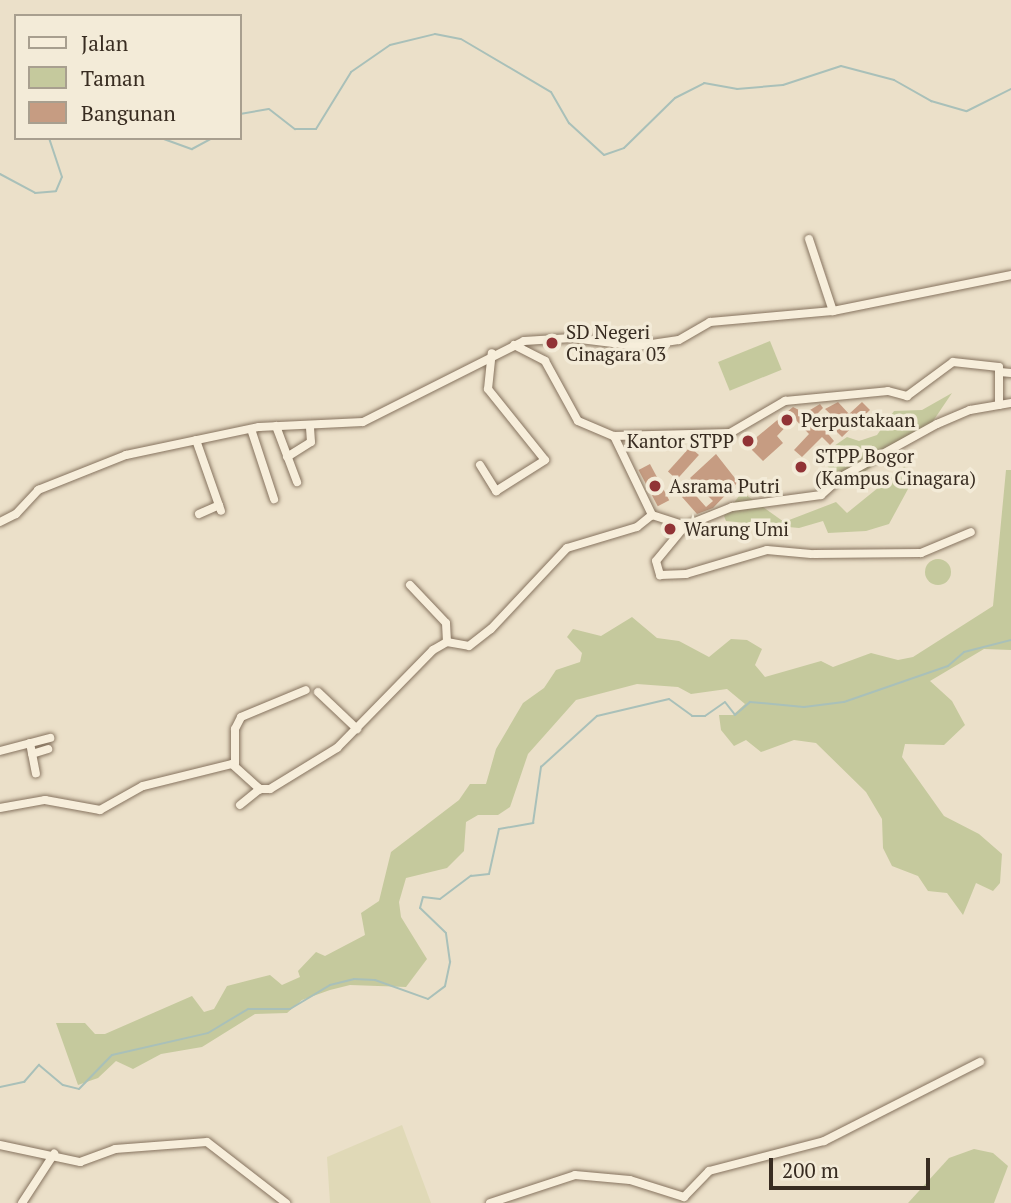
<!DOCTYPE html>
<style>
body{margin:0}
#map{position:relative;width:1011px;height:1203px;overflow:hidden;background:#ebe0c9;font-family:"PT Serif",serif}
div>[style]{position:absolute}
.farmland>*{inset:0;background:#e0d9b7}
.green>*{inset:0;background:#c5c99d;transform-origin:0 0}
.round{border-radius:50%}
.stream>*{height:2px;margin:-1px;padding:0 1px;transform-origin:1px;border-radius:1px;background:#a9c0b9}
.building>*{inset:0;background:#c69c82;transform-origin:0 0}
.roads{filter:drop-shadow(0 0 2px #86735f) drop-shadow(0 0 2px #86735f)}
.minor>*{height:8px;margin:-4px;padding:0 4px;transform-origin:4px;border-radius:4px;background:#f7eedb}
.dots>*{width:19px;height:19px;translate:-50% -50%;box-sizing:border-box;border:4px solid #f3ebd8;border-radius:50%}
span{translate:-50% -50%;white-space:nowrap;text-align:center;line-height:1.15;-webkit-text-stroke:7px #f3ebd8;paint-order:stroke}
.poi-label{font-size:19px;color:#382c21}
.left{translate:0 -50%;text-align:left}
.right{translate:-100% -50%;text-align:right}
.legend{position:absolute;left:14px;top:14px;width:228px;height:126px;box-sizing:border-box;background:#f3ebd8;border:2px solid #a89f8f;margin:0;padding:9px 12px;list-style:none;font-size:21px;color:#382c21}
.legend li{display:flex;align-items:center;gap:14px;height:35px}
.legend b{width:35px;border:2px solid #a89f8f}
.scale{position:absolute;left:769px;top:1158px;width:161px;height:32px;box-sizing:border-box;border:4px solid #382c21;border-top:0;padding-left:9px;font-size:21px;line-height:24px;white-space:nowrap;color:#382c21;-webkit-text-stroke:5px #f3ebd8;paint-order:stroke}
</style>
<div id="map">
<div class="farmland">
<i style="clip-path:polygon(402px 1125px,431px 1203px,330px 1203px,327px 1157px)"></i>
</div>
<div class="green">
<i style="left:770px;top:341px;width:31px;height:56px;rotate:68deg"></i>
<i style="clip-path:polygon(952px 393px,925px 433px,848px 482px,839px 481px,825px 463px,824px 453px,847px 437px,859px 441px,877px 435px,894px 411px,922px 410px)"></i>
<i style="clip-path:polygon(905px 466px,908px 489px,889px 524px,866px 531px,828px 533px,823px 521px,799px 528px,726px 521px,724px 516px,742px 492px,784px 522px,836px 502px,847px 513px)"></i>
<i style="clip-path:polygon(1006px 470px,1011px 470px,1011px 650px,984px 649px,930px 681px,952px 701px,965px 725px,944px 745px,905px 744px,902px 757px,944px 816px,979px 834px,1002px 854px,1000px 883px,993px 891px,976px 883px,963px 915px,947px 893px,928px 891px,918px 876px,892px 866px,883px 848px,882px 819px,866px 792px,816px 743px,794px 740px,761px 752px,746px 740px,734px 746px,721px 730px,719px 715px,733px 715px,745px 704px,727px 689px,691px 694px,678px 687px,637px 684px,576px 700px,528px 754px,510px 807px,498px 815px,478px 815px,466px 822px,464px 851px,447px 868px,406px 878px,399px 902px,401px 917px,427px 959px,406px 987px,350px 985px,330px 990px,302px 1000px,287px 1013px,255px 1014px,202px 1047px,161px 1054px,133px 1069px,116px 1061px,98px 1078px,78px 1085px,56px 1023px,85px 1023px,95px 1034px,105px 1034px,192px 996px,204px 1012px,214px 1009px,227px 986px,270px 975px,282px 985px,300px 977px,298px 971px,316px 952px,325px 956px,365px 935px,361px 913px,379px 901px,391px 852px,459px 800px,470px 784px,486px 784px,496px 749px,523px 703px,544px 688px,556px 670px,580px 662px,582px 653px,567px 637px,573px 629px,601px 636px,632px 617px,657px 638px,679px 641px,709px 657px,731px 639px,747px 640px,762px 649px,755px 665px,765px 677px,821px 661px,833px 667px,871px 653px,898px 660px,913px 657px,993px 606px)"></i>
<i class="round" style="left:925px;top:559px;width:26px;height:26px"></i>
<i style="clip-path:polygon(974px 1149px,993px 1153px,1008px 1166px,994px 1203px,908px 1203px,949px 1158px)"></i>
</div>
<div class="stream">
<i style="left:240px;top:114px;width:29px;rotate:-10deg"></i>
<i style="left:269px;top:109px;width:33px;rotate:38deg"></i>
<i style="left:295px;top:129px;width:21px"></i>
<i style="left:316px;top:129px;width:67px;rotate:-58.4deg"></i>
<i style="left:351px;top:72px;width:47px;rotate:-34.7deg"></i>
<i style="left:390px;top:45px;width:46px;rotate:-13.7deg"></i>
<i style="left:435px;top:34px;width:26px;rotate:11deg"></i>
<i style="left:461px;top:39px;width:104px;rotate:30.5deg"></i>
<i style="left:551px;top:92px;width:36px;rotate:60deg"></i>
<i style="left:569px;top:123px;width:47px;rotate:42.4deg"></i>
<i style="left:604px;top:155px;width:21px;rotate:-19deg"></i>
<i style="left:624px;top:148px;width:71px;rotate:-44.4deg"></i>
<i style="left:675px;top:98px;width:33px;rotate:-27deg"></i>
<i style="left:704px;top:83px;width:34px;rotate:10deg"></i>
<i style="left:737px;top:89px;width:46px;rotate:-5deg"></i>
<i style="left:783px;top:85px;width:61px;rotate:-18.1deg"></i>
<i style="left:841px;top:66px;width:55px;rotate:14.8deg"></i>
<i style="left:894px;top:80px;width:43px;rotate:29.6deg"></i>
<i style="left:931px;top:101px;width:37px;rotate:16deg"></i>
<i style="left:967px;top:111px;width:49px;rotate:-26.6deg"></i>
<i style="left:161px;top:138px;width:33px;rotate:20deg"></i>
<i style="left:192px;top:149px;width:24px;rotate:-28deg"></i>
<i style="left:0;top:174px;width:40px;rotate:28deg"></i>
<i style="left:35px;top:193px;width:21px;rotate:-5deg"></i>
<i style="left:56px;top:191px;width:15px;rotate:-67deg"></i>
<i style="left:62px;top:177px;width:41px;rotate:-108.4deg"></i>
<i style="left:0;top:1087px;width:25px;rotate:-12deg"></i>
<i style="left:24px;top:1082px;width:23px;rotate:-49deg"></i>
<i style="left:39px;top:1065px;width:31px;rotate:40deg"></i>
<i style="left:63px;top:1085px;width:16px;rotate:14deg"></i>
<i style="left:79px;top:1089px;width:47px;rotate:-45.9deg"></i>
<i style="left:112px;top:1055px;width:98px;rotate:-12.9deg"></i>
<i style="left:208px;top:1033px;width:47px;rotate:-31deg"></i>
<i style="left:248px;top:1009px;width:42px"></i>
<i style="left:290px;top:1009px;width:47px;rotate:-31deg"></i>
<i style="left:330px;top:985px;width:25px;rotate:-14deg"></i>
<i style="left:354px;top:979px;width:21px;rotate:3deg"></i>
<i style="left:375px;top:980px;width:56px;rotate:19.7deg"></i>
<i style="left:428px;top:999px;width:21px;rotate:-37deg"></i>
<i style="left:445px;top:986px;width:25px;rotate:-78deg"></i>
<i style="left:450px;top:962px;width:29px;rotate:-98deg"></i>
<i style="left:446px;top:933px;width:36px;rotate:-136deg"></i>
<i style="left:420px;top:908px;width:11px;rotate:-75deg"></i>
<i style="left:423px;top:897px;width:17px;rotate:7deg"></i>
<i style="left:440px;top:899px;width:39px;rotate:-37deg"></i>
<i style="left:471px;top:876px;width:18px;rotate:-6deg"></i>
<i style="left:489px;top:874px;width:46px;rotate:-77.5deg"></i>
<i style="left:499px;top:829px;width:35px;rotate:-10deg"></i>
<i style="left:533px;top:823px;width:57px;rotate:-81.9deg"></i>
<i style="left:541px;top:767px;width:76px;rotate:-42.3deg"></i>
<i style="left:597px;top:716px;width:74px;rotate:-13.3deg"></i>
<i style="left:669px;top:699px;width:29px;rotate:36deg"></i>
<i style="left:692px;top:716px;width:13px"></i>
<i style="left:705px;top:716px;width:24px;rotate:-35deg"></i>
<i style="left:725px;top:702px;width:16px;rotate:52deg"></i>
<i style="left:735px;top:715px;width:20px;rotate:-41deg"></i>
<i style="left:750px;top:702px;width:54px;rotate:5.3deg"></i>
<i style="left:804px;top:707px;width:40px;rotate:-7.1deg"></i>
<i style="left:844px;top:702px;width:110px;rotate:-19.1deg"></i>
<i style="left:948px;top:666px;width:21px;rotate:-41deg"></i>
<i style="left:964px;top:652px;width:49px;rotate:-14.3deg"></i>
</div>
<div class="building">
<i style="clip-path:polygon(838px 402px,849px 414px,862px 402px,870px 410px,842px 437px,834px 429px,840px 423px,825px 409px)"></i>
<i style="clip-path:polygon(820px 404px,823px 408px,814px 417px,834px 441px,830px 445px,822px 437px,802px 457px,794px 450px,809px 434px,794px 418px,777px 436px,783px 443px,763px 461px,740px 438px,745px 433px,752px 441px,793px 407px,805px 413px)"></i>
<i style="left:690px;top:447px;width:12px;height:33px;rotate:42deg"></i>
<i style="clip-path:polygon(716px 454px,738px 482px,713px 508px,697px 514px,682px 497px,690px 489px,706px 507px,713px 501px,690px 478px)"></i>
<i style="left:650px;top:464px;width:41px;height:13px;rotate:62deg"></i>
</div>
<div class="roads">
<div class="minor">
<i style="left:809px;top:239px;width:76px;rotate:71.6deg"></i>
<i style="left:514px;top:345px;width:35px;rotate:27deg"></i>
<i style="left:545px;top:361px;width:68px;rotate:61.2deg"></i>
<i style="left:578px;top:421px;width:39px;rotate:23deg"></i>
<i style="left:614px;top:436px;width:116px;rotate:-1.5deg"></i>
<i style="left:730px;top:433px;width:64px;rotate:-30.2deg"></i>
<i style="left:785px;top:401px;width:103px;rotate:-5.5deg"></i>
<i style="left:888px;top:391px;width:20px;rotate:15deg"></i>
<i style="left:907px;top:396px;width:57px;rotate:-36.5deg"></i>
<i style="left:953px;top:362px;width:46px;rotate:6.2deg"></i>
<i style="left:999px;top:367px;width:38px;rotate:90deg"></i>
<i style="left:1000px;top:372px;width:11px;rotate:5deg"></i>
<i style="left:276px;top:426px;width:60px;rotate:69.4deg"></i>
<i style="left:251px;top:429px;width:74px;rotate:71.8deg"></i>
<i style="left:614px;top:436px;width:88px;rotate:64.3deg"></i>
<i style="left:652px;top:515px;width:35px;rotate:18deg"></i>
<i style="left:685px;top:526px;width:51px;rotate:-22deg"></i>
<i style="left:732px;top:507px;width:90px;rotate:-7.7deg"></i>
<i style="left:821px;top:495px;width:27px;rotate:-42deg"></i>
<i style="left:841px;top:477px;width:110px;rotate:-28.9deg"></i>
<i style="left:937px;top:424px;width:36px;rotate:-23deg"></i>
<i style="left:970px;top:410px;width:42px;rotate:-9.7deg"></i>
<i style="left:196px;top:440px;width:75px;rotate:70.6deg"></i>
<i style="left:287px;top:457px;width:28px;rotate:-32deg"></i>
<i style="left:311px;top:442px;width:16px;rotate:-94deg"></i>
<i style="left:480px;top:465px;width:31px;rotate:58deg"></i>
<i style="left:496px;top:491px;width:58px;rotate:-32.3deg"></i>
<i style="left:545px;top:460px;width:91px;rotate:-128.8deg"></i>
<i style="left:488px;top:389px;width:36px;rotate:-84deg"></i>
<i style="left:199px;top:514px;width:22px;rotate:-24deg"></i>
<i style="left:0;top:522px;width:18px;rotate:-27deg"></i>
<i style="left:16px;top:514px;width:33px;rotate:-47deg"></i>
<i style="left:38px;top:490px;width:95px;rotate:-21.7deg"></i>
<i style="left:126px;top:455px;width:136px;rotate:-11.9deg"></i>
<i style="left:259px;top:427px;width:104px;rotate:-2.8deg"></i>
<i style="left:363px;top:422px;width:180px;rotate:-26.7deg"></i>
<i style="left:524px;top:341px;width:48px;rotate:-3.6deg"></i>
<i style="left:572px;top:338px;width:66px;rotate:6.9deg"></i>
<i style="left:638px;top:346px;width:41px;rotate:-8.3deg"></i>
<i style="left:679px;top:340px;width:36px;rotate:-30deg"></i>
<i style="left:710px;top:322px;width:123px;rotate:-5.1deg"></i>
<i style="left:833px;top:311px;width:182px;rotate:-11.4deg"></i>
<i style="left:685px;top:526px;width:45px;rotate:129.6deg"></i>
<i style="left:656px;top:561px;width:15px;rotate:74deg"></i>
<i style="left:660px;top:575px;width:26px;rotate:-2deg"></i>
<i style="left:686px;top:574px;width:84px;rotate:-16.5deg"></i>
<i style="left:767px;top:550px;width:44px;rotate:5.2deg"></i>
<i style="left:814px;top:554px;width:107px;rotate:-0.5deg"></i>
<i style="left:921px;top:553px;width:54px;rotate:-22.8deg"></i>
<i style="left:410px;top:585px;width:52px;rotate:46.5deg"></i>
<i style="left:446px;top:623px;width:19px;rotate:87deg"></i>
<i style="left:318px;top:692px;width:54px;rotate:43.5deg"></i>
<i style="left:30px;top:743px;width:31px;rotate:79deg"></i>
<i style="left:0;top:751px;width:52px;rotate:-14.6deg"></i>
<i style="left:32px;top:754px;width:17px;rotate:-17deg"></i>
<i style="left:235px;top:764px;width:35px;rotate:-90deg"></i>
<i style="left:235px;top:729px;width:13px;rotate:-63deg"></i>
<i style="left:241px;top:717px;width:70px;rotate:-22.6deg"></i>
<i style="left:240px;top:805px;width:26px;rotate:-39deg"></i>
<i style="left:0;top:808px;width:46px;rotate:-10.1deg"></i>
<i style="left:45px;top:800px;width:56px;rotate:10.3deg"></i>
<i style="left:100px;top:810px;width:49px;rotate:-29.2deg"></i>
<i style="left:143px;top:786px;width:92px;rotate:-13.9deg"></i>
<i style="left:232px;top:764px;width:38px;rotate:42deg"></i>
<i style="left:260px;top:789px;width:10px"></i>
<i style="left:270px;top:789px;width:79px;rotate:-31.5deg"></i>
<i style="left:337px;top:748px;width:137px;rotate:-45.6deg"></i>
<i style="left:433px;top:650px;width:16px;rotate:-30deg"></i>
<i style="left:447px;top:642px;width:22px;rotate:10deg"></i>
<i style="left:469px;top:646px;width:28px;rotate:-38deg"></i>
<i style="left:491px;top:629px;width:111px;rotate:-46.8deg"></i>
<i style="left:567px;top:548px;width:73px;rotate:-16.7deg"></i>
<i style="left:637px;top:527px;width:19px;rotate:-39deg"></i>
<i style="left:0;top:1145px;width:82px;rotate:12deg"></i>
<i style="left:80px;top:1162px;width:37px;rotate:-20deg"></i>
<i style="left:115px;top:1149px;width:92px;rotate:-4.4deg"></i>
<i style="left:207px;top:1142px;width:100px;rotate:37.7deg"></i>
<i style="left:22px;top:1203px;width:59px;rotate:-56.9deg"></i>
<i style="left:490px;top:1203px;width:89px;rotate:-18.2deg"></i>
<i style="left:575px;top:1175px;width:55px;rotate:5.2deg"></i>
<i style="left:630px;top:1180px;width:57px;rotate:17.5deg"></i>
<i style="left:684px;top:1197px;width:36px;rotate:-46deg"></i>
<i style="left:709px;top:1171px;width:119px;rotate:-14.6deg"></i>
<i style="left:824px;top:1141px;width:175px;rotate:-26.9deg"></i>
</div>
</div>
<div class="dots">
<i style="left:552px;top:343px;background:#913336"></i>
<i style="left:787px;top:420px;background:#913336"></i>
<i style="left:748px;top:441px;background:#913336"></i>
<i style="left:801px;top:467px;background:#913336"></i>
<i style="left:655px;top:486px;background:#913336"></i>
<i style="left:670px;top:529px;background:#913336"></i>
</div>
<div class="poi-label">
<span class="left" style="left:566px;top:343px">SD Negeri<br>Cinagara 03</span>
<span class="left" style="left:801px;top:420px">Perpustakaan</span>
<span class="right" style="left:734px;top:441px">Kantor STPP</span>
<span class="left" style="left:815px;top:467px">STPP Bogor<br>(Kampus Cinagara)</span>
<span class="left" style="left:669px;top:486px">Asrama Putri</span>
<span class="left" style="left:684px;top:529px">Warung Umi</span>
</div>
<ul class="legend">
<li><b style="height:9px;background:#f7eedb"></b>Jalan</li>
<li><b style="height:19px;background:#c5c99d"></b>Taman</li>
<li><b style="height:19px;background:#c69c82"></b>Bangunan</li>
</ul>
<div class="scale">200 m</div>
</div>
